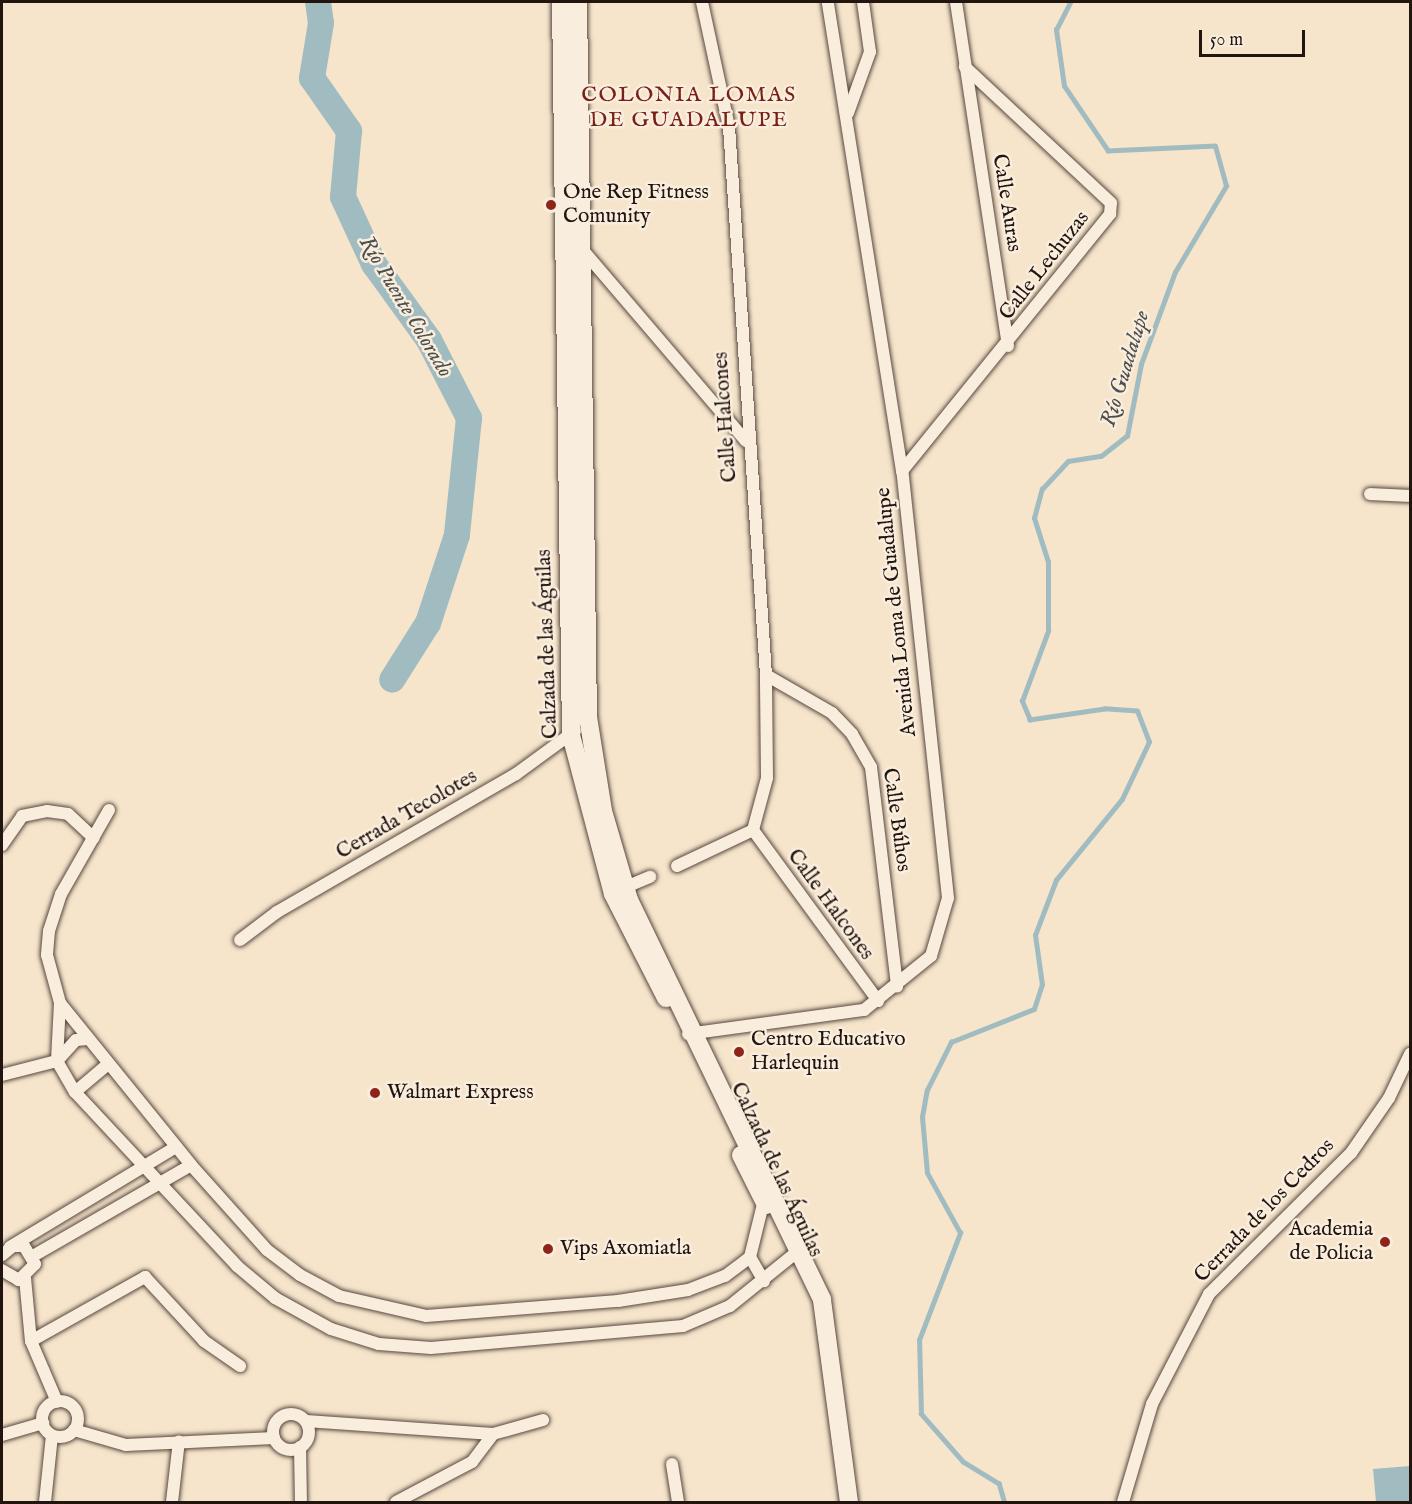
<!DOCTYPE html>
<meta charset="utf-8">
<style>
body{margin:0}
#map{position:relative;width:1412px;height:1504px;overflow:hidden;background:#f6e4cb;font-family:"IM FELL English",serif}
div>[style]{position:absolute}
.water>*{inset:0;background:#a1bcc1}
.stream>*{height:4.5px;margin:-2.25px;padding:0 2.25px;transform-origin:2.25px;border-radius:2.25px;background:#a1bcc1}
.river>*{height:26px;margin:-13px;padding:0 13px;transform-origin:13px;border-radius:13px;background:#a1bcc1}
.roads{filter:drop-shadow(0 0 2px #57483e) drop-shadow(0 0 2px #57483e)}
.minor>*{height:12px;margin:-6px;padding:0 6px;transform-origin:6px;border-radius:6px;background:#f9eddd}
.minor>.ring{margin:-6px;padding:0;box-sizing:content-box;background:none;border:12px solid #f9eddd;border-radius:50%}
.secondary>*{height:18px;margin:-9px;padding:0 9px;transform-origin:9px;border-radius:9px;background:#f9eddd}
.dots>*{width:16px;height:16px;translate:-50% -50%;box-sizing:border-box;border:3px solid #f9eddd;border-radius:50%}
span{translate:-50% -50%;white-space:nowrap;text-align:center;line-height:1.15;-webkit-text-stroke:5px #f9eddd;paint-order:stroke}
.poi-label{font-size:21px;color:#22140f}
.left{translate:0 -50%;text-align:left}
.right{translate:-100% -50%;text-align:right}
.street-label{font-size:21px;color:#22140f}
.neighbourhood-label{font-size:22px;color:#7a1f14;letter-spacing:1.5px}
.water-label{font-size:22px;color:#4e4f4d;font-style:italic}
.frame{position:absolute;inset:0;border:3px solid #22140f;pointer-events:none}
.scale{position:absolute;left:1199px;top:30px;width:106px;height:27px;box-sizing:border-box;border:3px solid #22140f;border-top:0;padding-left:8px;font-size:18px;line-height:21px;white-space:nowrap;color:#22140f;-webkit-text-stroke:4px #f9eddd;paint-order:stroke}
</style>
<div id="map">
<div class="water">
<i style="clip-path:polygon(1410px 1466px,1410px 1502px,1376px 1502px,1373px 1469px)"></i>
</div>
<div class="stream">
<i style="left:1004px;top:1502px;width:19px;rotate:-106deg"></i>
<i style="left:999px;top:1484px;width:42px;rotate:-148.6deg"></i>
<i style="left:963px;top:1462px;width:64px;rotate:-131.2deg"></i>
<i style="left:921px;top:1414px;width:74px;rotate:-91.5deg"></i>
<i style="left:919px;top:1340px;width:115px;rotate:-69deg"></i>
<i style="left:960px;top:1233px;width:68px;rotate:-118.8deg"></i>
<i style="left:927px;top:1173px;width:56px;rotate:-95.1deg"></i>
<i style="left:922px;top:1117px;width:27px;rotate:-80deg"></i>
<i style="left:927px;top:1090px;width:54px;rotate:-63.4deg"></i>
<i style="left:951px;top:1042px;width:89px;rotate:-21.7deg"></i>
<i style="left:1034px;top:1009px;width:25px;rotate:-72deg"></i>
<i style="left:1042px;top:985px;width:50px;rotate:-98deg"></i>
<i style="left:1035px;top:935px;width:59px;rotate:-69.1deg"></i>
<i style="left:1056px;top:880px;width:104px;rotate:-50.8deg"></i>
<i style="left:1122px;top:799px;width:63px;rotate:-64.7deg"></i>
<i style="left:1149px;top:742px;width:33px;rotate:-111deg"></i>
<i style="left:1137px;top:711px;width:32px;rotate:-176deg"></i>
<i style="left:1105px;top:709px;width:76px;rotate:171.7deg"></i>
<i style="left:1030px;top:720px;width:21px;rotate:-113deg"></i>
<i style="left:1022px;top:701px;width:75px;rotate:-69.6deg"></i>
<i style="left:1048px;top:631px;width:69px;rotate:-90deg"></i>
<i style="left:1048px;top:562px;width:46px;rotate:-107.7deg"></i>
<i style="left:1034px;top:518px;width:30px;rotate:-75deg"></i>
<i style="left:1042px;top:489px;width:38px;rotate:-47deg"></i>
<i style="left:1068px;top:461px;width:33px;rotate:-9deg"></i>
<i style="left:1101px;top:456px;width:33px;rotate:-38deg"></i>
<i style="left:1127px;top:436px;width:73px;rotate:-79deg"></i>
<i style="left:1141px;top:364px;width:98px;rotate:-69.7deg"></i>
<i style="left:1175px;top:272px;width:100px;rotate:-59.3deg"></i>
<i style="left:1226px;top:186px;width:41px;rotate:-105.4deg"></i>
<i style="left:1215px;top:146px;width:107px;rotate:177.3deg"></i>
<i style="left:1108px;top:151px;width:78px;rotate:-124.1deg"></i>
<i style="left:1064px;top:86px;width:57px;rotate:-98.1deg"></i>
<i style="left:1056px;top:30px;width:31px;rotate:-63deg"></i>
</div>
<div class="river">
<i style="left:318px;top:2px;width:21px;rotate:82deg"></i>
<i style="left:321px;top:23px;width:56px;rotate:99.3deg"></i>
<i style="left:312px;top:78px;width:65px;rotate:55.1deg"></i>
<i style="left:349px;top:131px;width:66px;rotate:95.2deg"></i>
<i style="left:343px;top:197px;width:74px;rotate:65.2deg"></i>
<i style="left:374px;top:264px;width:94px;rotate:54.1deg"></i>
<i style="left:429px;top:340px;width:88px;rotate:62.9deg"></i>
<i style="left:469px;top:418px;width:118px;rotate:95.9deg"></i>
<i style="left:457px;top:535px;width:93px;rotate:108.2deg"></i>
<i style="left:428px;top:623px;width:67px;rotate:122.3deg"></i>
</div>
<div class="roads">
<div class="minor">
<i style="left:956px;top:2px;width:348px;rotate:81.4deg"></i>
<i style="left:848px;top:113px;width:65px;rotate:-70.2deg"></i>
<i style="left:870px;top:52px;width:50px;rotate:-98deg"></i>
<i style="left:581px;top:248px;width:254px;rotate:49.5deg"></i>
<i style="left:902px;top:471px;width:331px;rotate:-51deg"></i>
<i style="left:1110px;top:214px;width:11px;rotate:-85deg"></i>
<i style="left:1111px;top:203px;width:200px;rotate:-137deg"></i>
<i style="left:1370px;top:494px;width:40px;rotate:2.9deg"></i>
<i style="left:766px;top:675px;width:76px;rotate:29.9deg"></i>
<i style="left:832px;top:713px;width:29px;rotate:46deg"></i>
<i style="left:852px;top:734px;width:38px;rotate:60deg"></i>
<i style="left:871px;top:767px;width:221px;rotate:83.2deg"></i>
<i style="left:109px;top:810px;width:97px;rotate:119.7deg"></i>
<i style="left:61px;top:894px;width:39px;rotate:108deg"></i>
<i style="left:49px;top:931px;width:24px;rotate:95deg"></i>
<i style="left:47px;top:955px;width:50px;rotate:74.8deg"></i>
<i style="left:60px;top:1003px;width:208px;rotate:51deg"></i>
<i style="left:191px;top:1165px;width:114px;rotate:48.2deg"></i>
<i style="left:267px;top:1250px;width:41px;rotate:37.1deg"></i>
<i style="left:300px;top:1275px;width:44px;rotate:28.3deg"></i>
<i style="left:339px;top:1296px;width:89px;rotate:12.9deg"></i>
<i style="left:426px;top:1316px;width:193px;rotate:-4.5deg"></i>
<i style="left:618px;top:1301px;width:71px;rotate:-8.9deg"></i>
<i style="left:688px;top:1290px;width:40px;rotate:-21deg"></i>
<i style="left:725px;top:1276px;width:31px;rotate:-37deg"></i>
<i style="left:750px;top:1257px;width:59px;rotate:-76.2deg"></i>
<i style="left:753px;top:830px;width:212px;rotate:53.8deg"></i>
<i style="left:2px;top:845px;width:35px;rotate:-55deg"></i>
<i style="left:22px;top:816px;width:25px;rotate:-11deg"></i>
<i style="left:47px;top:811px;width:21px;rotate:8deg"></i>
<i style="left:68px;top:814px;width:35px;rotate:43deg"></i>
<i style="left:677px;top:866px;width:84px;rotate:-25.3deg"></i>
<i style="left:753px;top:830px;width:54px;rotate:-74.9deg"></i>
<i style="left:767px;top:778px;width:103px;rotate:-90.6deg"></i>
<i style="left:766px;top:675px;width:549px;rotate:-93.86deg"></i>
<i style="left:729px;top:127px;width:128px;rotate:-102.2deg"></i>
<i style="left:619px;top:890px;width:34px;rotate:-23deg"></i>
<i style="left:240px;top:940px;width:46px;rotate:-37.1deg"></i>
<i style="left:277px;top:912px;width:276px;rotate:-30deg"></i>
<i style="left:516px;top:774px;width:73px;rotate:-36.1deg"></i>
<i style="left:60px;top:1003px;width:58px;rotate:93deg"></i>
<i style="left:57px;top:1061px;width:36px;rotate:60deg"></i>
<i style="left:75px;top:1092px;width:238px;rotate:47deg"></i>
<i style="left:237px;top:1266px;width:50px;rotate:40.1deg"></i>
<i style="left:275px;top:1298px;width:64px;rotate:29deg"></i>
<i style="left:331px;top:1329px;width:50px;rotate:17.4deg"></i>
<i style="left:379px;top:1344px;width:52px;rotate:4.4deg"></i>
<i style="left:431px;top:1348px;width:253px;rotate:-5deg"></i>
<i style="left:683px;top:1326px;width:51px;rotate:-23.1deg"></i>
<i style="left:730px;top:1306px;width:80px;rotate:-38.9deg"></i>
<i style="left:688px;top:1034px;width:178px;rotate:-7.8deg"></i>
<i style="left:864px;top:1010px;width:86px;rotate:-38.9deg"></i>
<i style="left:931px;top:956px;width:60px;rotate:-73.7deg"></i>
<i style="left:948px;top:898px;width:429px;rotate:-96.1deg"></i>
<i style="left:902px;top:471px;width:475px;rotate:-99deg"></i>
<i style="left:2px;top:1075px;width:57px;rotate:-14.3deg"></i>
<i style="left:57px;top:1061px;width:28px;rotate:-48deg"></i>
<i style="left:76px;top:1040px;width:12px;rotate:-5deg"></i>
<i style="left:75px;top:1092px;width:42px;rotate:-40.2deg"></i>
<i style="left:10px;top:1247px;width:194px;rotate:-31.1deg"></i>
<i style="left:2px;top:1255px;width:14px;rotate:-39deg"></i>
<i style="left:13px;top:1246px;width:11px"></i>
<i style="left:24px;top:1246px;width:21px;rotate:59deg"></i>
<i style="left:35px;top:1264px;width:23px;rotate:135deg"></i>
<i style="left:19px;top:1280px;width:20px;rotate:-150deg"></i>
<i style="left:33px;top:1256px;width:182px;rotate:-29.9deg"></i>
<i style="left:750px;top:1257px;width:28px;rotate:60deg"></i>
<i style="left:25px;top:1278px;width:63px;rotate:84.6deg"></i>
<i style="left:31px;top:1341px;width:66px;rotate:66.9deg"></i>
<i style="left:31px;top:1341px;width:131px;rotate:-29.3deg"></i>
<i style="left:145px;top:1277px;width:87px;rotate:47.3deg"></i>
<i style="left:204px;top:1341px;width:44px;rotate:34.8deg"></i>
<i class="ring" style="left:42px;top:1401px;width:24px;height:24px"></i>
<i class="ring" style="left:273px;top:1414px;width:24px;height:24px"></i>
<i style="left:306px;top:1421px;width:187px;rotate:4deg"></i>
<i style="left:493px;top:1434px;width:52px;rotate:-15.6deg"></i>
<i style="left:74px;top:1430px;width:54px;rotate:16.1deg"></i>
<i style="left:126px;top:1445px;width:148px;rotate:-2.7deg"></i>
<i style="left:2px;top:1435px;width:43px;rotate:-16.3deg"></i>
<i style="left:300px;top:1447px;width:55px;rotate:89deg"></i>
<i style="left:672px;top:1464px;width:38px;rotate:81deg"></i>
<i style="left:45px;top:1502px;width:67px;rotate:-84deg"></i>
<i style="left:172px;top:1502px;width:61px;rotate:-83.5deg"></i>
<i style="left:396px;top:1502px;width:86px;rotate:-27.8deg"></i>
<i style="left:472px;top:1462px;width:35px;rotate:-53deg"></i>
<i style="left:1123px;top:1502px;width:102px;rotate:-73.5deg"></i>
<i style="left:1152px;top:1404px;width:124px;rotate:-62.6deg"></i>
<i style="left:1209px;top:1294px;width:200px;rotate:-44.8deg"></i>
<i style="left:1351px;top:1153px;width:67px;rotate:-55.4deg"></i>
<i style="left:1389px;top:1098px;width:49px;rotate:-64.5deg"></i>
</div>
<div class="secondary">
<i style="left:561px;top:2px;width:733px;rotate:89.22deg"></i>
<i style="left:571px;top:735px;width:164px;rotate:75.2deg"></i>
<i style="left:613px;top:894px;width:117px;rotate:63deg"></i>
<i style="left:578px;top:2px;width:715px;rotate:89.2deg"></i>
<i style="left:588px;top:717px;width:95px;rotate:80.9deg"></i>
<i style="left:603px;top:811px;width:93px;rotate:73.7deg"></i>
<i style="left:629px;top:900px;width:444px;rotate:64.2deg"></i>
<i style="left:822px;top:1300px;width:204px;rotate:82.4deg"></i>
<i style="left:741px;top:1155px;width:56px;rotate:63.4deg"></i>
</div>
</div>
<div class="dots">
<i style="left:551px;top:205px;background:#8f2418"></i>
<i style="left:739px;top:1052px;background:#8f2418"></i>
<i style="left:375px;top:1093px;background:#8f2418"></i>
<i style="left:1385px;top:1242px;background:#8f2418"></i>
<i style="left:548px;top:1249px;background:#8f2418"></i>
</div>
<div class="poi-label">
<span class="left" style="left:563px;top:205px">One Rep Fitness<br>Comunity</span>
<span class="left" style="left:751px;top:1052px">Centro Educativo<br>Harlequin</span>
<span class="left" style="left:387px;top:1093px">Walmart Express</span>
<span class="right" style="left:1373px;top:1242px">Academia<br>de Policia</span>
<span class="left" style="left:560px;top:1249px">Vips Axomiatla</span>
</div>
<div class="street-label">
<span style="left:1006px;top:203px;rotate:81deg">Calle Auras</span>
<span style="left:1045px;top:266px;rotate:-52deg">Calle Lechuzas</span>
<span style="left:726px;top:417px;rotate:-94deg">Calle Halcones</span>
<span style="left:897px;top:612px;rotate:-96deg">Avenida Loma de Guadalupe</span>
<span style="left:548px;top:644px;rotate:-92deg">Calzada de las Águilas</span>
<span style="left:407px;top:815px;rotate:-30deg">Cerrada Tecolotes</span>
<span style="left:896px;top:820px;rotate:82deg">Calle Búhos</span>
<span style="left:830px;top:905px;rotate:54deg">Calle Halcones</span>
<span style="left:776px;top:1170px;rotate:65deg">Calzada de las Águilas</span>
<span style="left:1265px;top:1211px;rotate:-46deg">Cerrada de los Cedros</span>
</div>
<div class="neighbourhood-label">
<span style="left:689px;top:108px">COLONIA LOMAS<br>DE GUADALUPE</span>
</div>
<div class="water-label">
<span style="left:405px;top:307px;rotate:59deg">Río Puente Colorado</span>
<span style="left:1126px;top:369px;rotate:-73deg">Río Guadalupe</span>
</div>
<div class="frame"></div>
<div class="scale">50 m</div>
</div>
